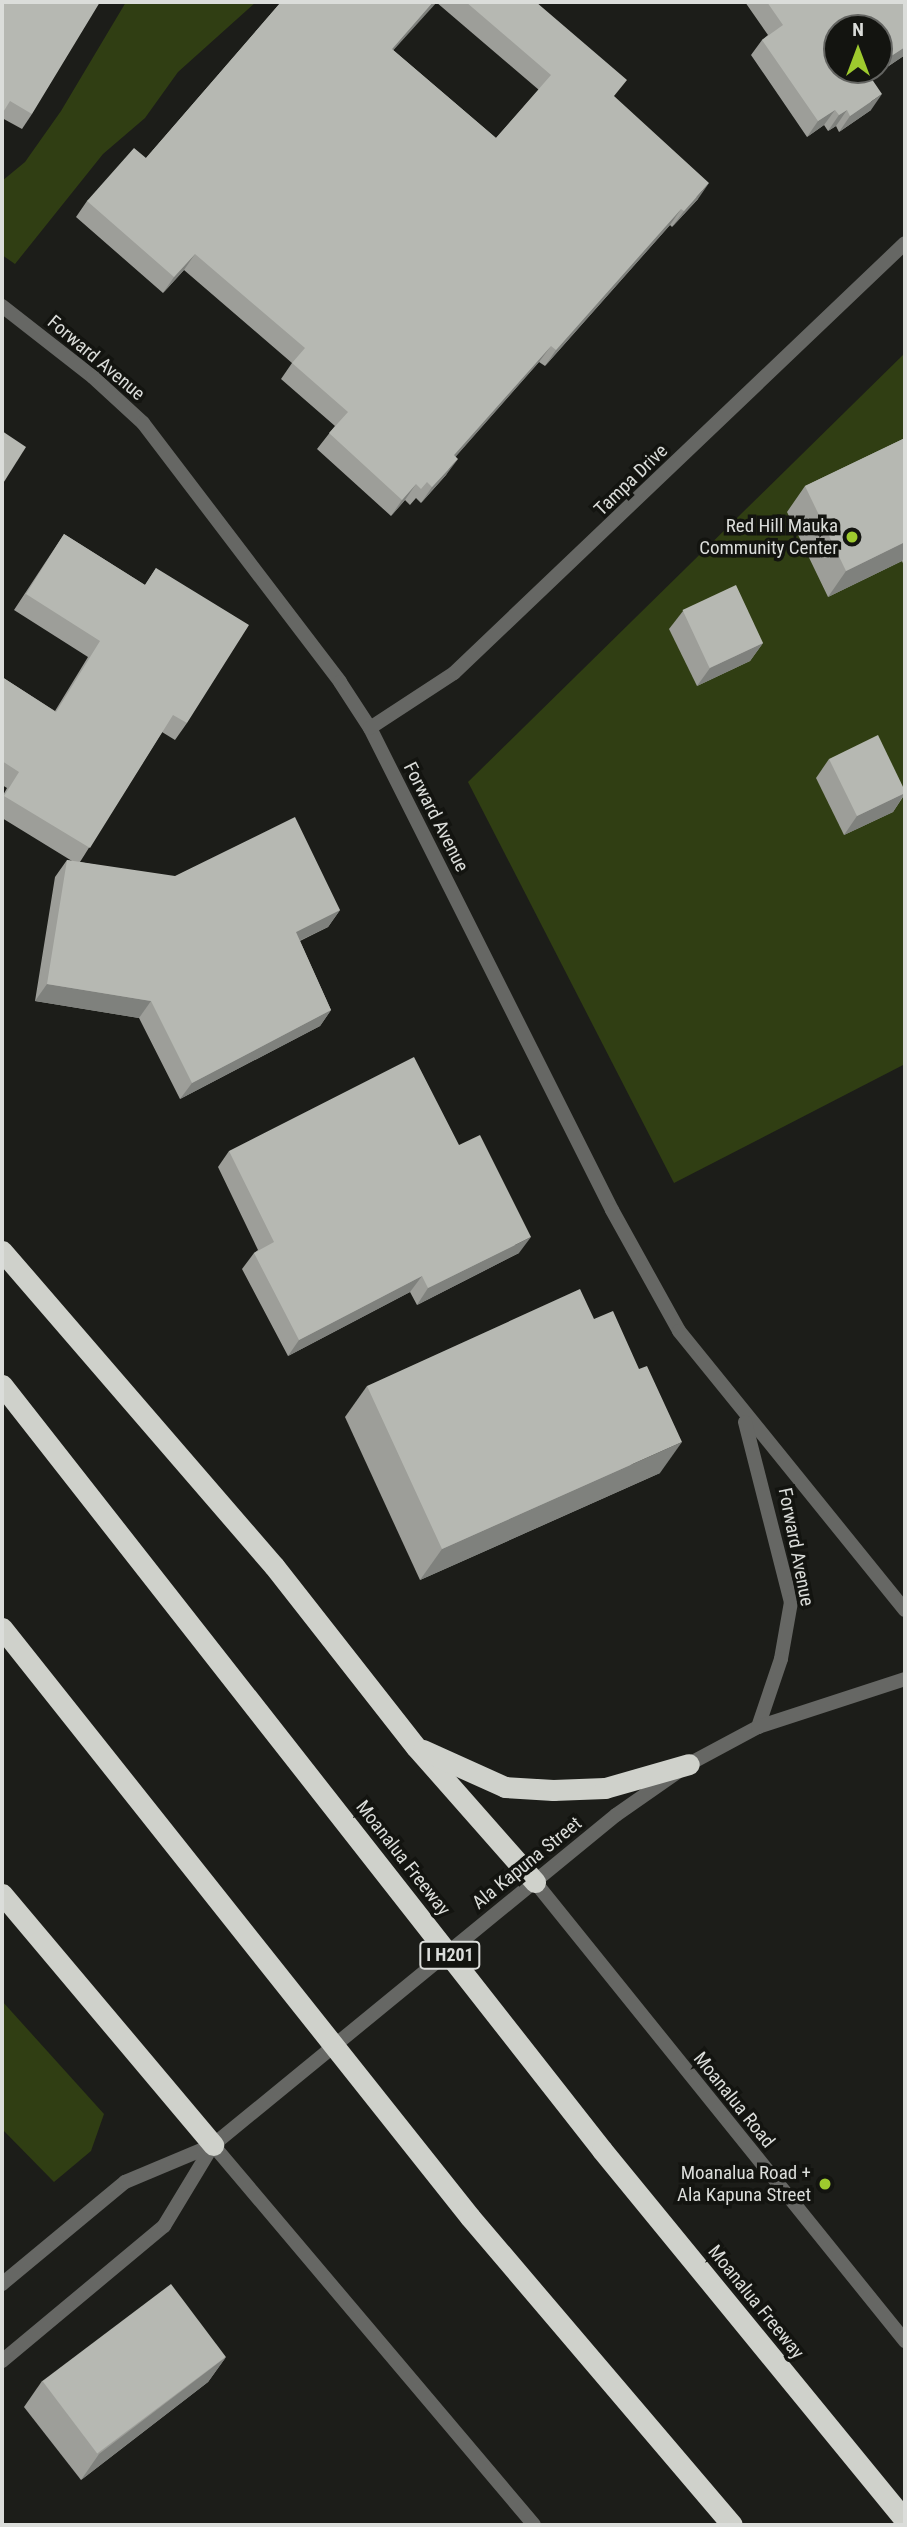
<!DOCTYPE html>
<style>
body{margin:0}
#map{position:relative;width:907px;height:2527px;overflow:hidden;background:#1c1d19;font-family:"Roboto Condensed",sans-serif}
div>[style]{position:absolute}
.green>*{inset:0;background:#303e13}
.minor>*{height:14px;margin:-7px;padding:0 7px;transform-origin:7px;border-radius:7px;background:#666764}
.tertiary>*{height:14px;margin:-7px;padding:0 7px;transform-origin:7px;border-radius:7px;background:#666764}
.motorway>*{height:21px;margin:-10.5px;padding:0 10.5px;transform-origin:10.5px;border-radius:10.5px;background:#cfd1cb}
.wall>*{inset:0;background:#9d9e99}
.shaded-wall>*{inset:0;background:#7f817d}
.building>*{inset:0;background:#b6b8b2;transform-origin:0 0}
.dots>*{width:19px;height:19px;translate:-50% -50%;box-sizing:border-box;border:4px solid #131410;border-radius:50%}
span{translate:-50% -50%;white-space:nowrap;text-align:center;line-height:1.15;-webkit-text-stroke:7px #131410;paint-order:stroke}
.shield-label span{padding:2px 5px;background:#131410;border:2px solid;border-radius:5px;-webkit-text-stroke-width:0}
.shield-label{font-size:18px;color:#dbddda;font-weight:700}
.street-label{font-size:19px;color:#dbddda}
.poi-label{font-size:19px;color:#dbddda}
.right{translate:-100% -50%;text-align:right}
.frame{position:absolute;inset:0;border:4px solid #dbddda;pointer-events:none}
.north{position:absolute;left:823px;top:14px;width:70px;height:70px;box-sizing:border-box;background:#131410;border:2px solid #636461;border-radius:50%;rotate:0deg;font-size:19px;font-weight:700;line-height:28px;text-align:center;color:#dbddda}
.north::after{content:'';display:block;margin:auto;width:24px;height:32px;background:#9eca2e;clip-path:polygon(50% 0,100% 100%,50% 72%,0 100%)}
</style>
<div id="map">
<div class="green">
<i style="clip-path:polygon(126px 2px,256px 2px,178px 72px,145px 118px,103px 154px,15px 264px,2px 255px,2px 181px,25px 162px,61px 111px)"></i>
<i style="clip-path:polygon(905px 353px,905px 1064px,674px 1183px,468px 782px)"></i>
<i style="clip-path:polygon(2px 2001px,104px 2114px,91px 2151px,54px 2182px,2px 2129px)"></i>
</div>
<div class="minor">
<i style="left:2px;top:306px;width:115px;rotate:38deg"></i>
<i style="left:93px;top:377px;width:68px;rotate:42.6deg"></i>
<i style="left:143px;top:423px;width:325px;rotate:52.7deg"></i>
<i style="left:340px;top:682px;width:55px;rotate:56.9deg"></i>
<i style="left:370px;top:728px;width:539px;rotate:63.34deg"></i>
<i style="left:612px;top:1210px;width:138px;rotate:61deg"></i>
<i style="left:679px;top:1331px;width:359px;rotate:51deg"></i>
<i style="left:370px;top:728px;width:100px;rotate:-33.2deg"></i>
<i style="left:454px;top:673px;width:623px;rotate:-43.63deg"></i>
<i style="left:745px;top:1422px;width:186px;rotate:75.7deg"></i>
<i style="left:791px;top:1602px;width:58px;rotate:100deg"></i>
<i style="left:781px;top:1659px;width:72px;rotate:108.7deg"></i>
</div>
<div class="tertiary">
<i style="left:535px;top:1882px;width:590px;rotate:51.13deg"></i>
<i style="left:213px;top:2145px;width:497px;rotate:49.8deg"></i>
<i style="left:2px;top:2284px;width:160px;rotate:-39.7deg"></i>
<i style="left:125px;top:2182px;width:95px;rotate:-22.8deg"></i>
<i style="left:2px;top:2361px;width:211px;rotate:-39.8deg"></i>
<i style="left:164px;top:2226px;width:95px;rotate:-58.8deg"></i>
<i style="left:213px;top:2145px;width:521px;rotate:-39.31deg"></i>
<i style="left:616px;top:1815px;width:89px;rotate:-34.9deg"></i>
<i style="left:689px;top:1764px;width:78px;rotate:-28.2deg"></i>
<i style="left:758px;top:1727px;width:155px;rotate:-18.1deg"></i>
</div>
<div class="motorway">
<i style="left:2px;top:1251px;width:416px;rotate:49.2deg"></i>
<i style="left:274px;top:1566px;width:230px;rotate:51.9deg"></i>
<i style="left:416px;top:1747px;width:180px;rotate:48.6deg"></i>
<i style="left:2px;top:1385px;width:972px;rotate:51.89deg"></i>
<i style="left:602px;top:2150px;width:478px;rotate:50.7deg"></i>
<i style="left:2px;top:1628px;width:752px;rotate:51.53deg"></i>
<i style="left:470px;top:2217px;width:404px;rotate:49.6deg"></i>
<i style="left:423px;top:1750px;width:90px;rotate:24.3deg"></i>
<i style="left:505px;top:1787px;width:48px;rotate:3.6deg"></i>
<i style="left:553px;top:1790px;width:52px;rotate:-2.2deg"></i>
<i style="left:605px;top:1788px;width:87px;rotate:-15.9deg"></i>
<i style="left:2px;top:1894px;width:328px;rotate:49.9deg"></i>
</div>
<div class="wall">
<i style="clip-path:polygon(2px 2px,32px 114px,22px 129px,2px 118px)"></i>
<i style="clip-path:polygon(evenodd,281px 2px,536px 2px,698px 199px,672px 227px,670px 225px,545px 366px,539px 362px,455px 457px,446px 475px,421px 503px,416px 498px,410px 505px,405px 500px,391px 516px,317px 449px,335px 426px,281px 379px,292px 363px,184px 270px,163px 293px,76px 217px,87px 201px,146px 158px,281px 2px,436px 2px,539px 90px,496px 138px,393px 50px,436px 2px)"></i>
<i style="clip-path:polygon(745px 2px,905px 2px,905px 55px,871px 78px,871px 110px,839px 132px,836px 126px,828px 131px,824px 125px,807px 137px,751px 55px,762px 40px,768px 35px)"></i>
<i style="clip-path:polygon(905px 438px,905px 568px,902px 561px,828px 597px,787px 512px,805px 486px)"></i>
<i style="clip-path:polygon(64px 534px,145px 585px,156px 568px,187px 723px,175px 740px,162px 732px,80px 862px,340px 910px,328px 927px,300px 941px,331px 1010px,320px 1026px,180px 1099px,139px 1018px,35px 1001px,55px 877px,67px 860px,72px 861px,2px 818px,2px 797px,7px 788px,2px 785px,2px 677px,55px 711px,88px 657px,14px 610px)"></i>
<i style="clip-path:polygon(683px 611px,763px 643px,750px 661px,697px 686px,669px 629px)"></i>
<i style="clip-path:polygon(829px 759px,905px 791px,905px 794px,893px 812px,844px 835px,816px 778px)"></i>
<i style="clip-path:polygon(459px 1145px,519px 1253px,417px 1305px,410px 1292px,288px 1356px,242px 1269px,254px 1253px,258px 1250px,218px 1167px,229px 1151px)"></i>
<i style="clip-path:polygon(367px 1386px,660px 1473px,420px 1580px,345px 1417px)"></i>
<i style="clip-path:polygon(226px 2357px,208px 2382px,81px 2480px,24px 2407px,42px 2381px)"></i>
</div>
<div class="shaded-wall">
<i style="clip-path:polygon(433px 2px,437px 2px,380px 65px,392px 49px)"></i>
<i style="clip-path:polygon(905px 47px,905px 55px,856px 88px,867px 72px,870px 70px,879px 70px,879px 64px)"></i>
<i style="clip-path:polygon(882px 94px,871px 110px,839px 132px,850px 116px)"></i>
<i style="clip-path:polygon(835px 110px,824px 125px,807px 137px,818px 121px)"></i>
<i style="clip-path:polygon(847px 110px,836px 126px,828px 131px,839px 115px)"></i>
<i style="clip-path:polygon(709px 183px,698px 199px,672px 227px,684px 211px)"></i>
<i style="clip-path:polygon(681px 209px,670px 225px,545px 366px,556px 350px)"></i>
<i style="clip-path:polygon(195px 254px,184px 270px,163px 293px,174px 277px)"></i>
<i style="clip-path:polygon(551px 346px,539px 362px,443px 471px,454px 455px)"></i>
<i style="clip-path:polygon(458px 459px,446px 475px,421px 503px,432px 487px)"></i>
<i style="clip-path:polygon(416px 484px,405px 500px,391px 516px,402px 500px)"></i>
<i style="clip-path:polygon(905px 542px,905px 556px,902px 561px,828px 597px,846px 571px)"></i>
<i style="clip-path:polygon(763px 643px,750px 661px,697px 686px,710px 668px)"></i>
<i style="clip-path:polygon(905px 793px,893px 812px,844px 835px,857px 816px)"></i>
<i style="clip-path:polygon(340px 910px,328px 927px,284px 948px,296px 932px)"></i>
<i style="clip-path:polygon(47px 984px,151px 1001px,139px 1018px,35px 1001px)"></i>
<i style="clip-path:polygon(331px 1010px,320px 1026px,180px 1099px,192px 1083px)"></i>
<i style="clip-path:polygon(531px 1237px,519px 1253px,417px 1305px,428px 1288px)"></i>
<i style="clip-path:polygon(422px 1276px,410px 1292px,288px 1356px,299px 1340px)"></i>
<i style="clip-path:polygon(682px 1442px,660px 1473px,420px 1580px,442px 1549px)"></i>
<i style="clip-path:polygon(226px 2357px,208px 2382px,81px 2480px,99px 2454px)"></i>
</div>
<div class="building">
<i style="clip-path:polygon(2px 2px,100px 2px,32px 114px,10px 101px,2px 114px)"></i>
<i style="clip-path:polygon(281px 2px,433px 2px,392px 49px,496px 138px,551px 75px,466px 2px,536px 2px,627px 80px,614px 96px,709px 183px,684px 211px,681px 209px,556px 350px,551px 346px,454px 455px,458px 459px,432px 487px,427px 482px,421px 489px,416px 484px,402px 500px,329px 433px,348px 412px,292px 363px,305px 348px,195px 254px,174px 277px,87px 201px,134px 148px,146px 158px)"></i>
<i style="clip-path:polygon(767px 2px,905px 2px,905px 47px,879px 64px,879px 28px,837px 28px,837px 70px,870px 70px,867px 72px,882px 94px,850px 116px,847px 110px,839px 115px,835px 110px,818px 121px,762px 40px,783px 25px)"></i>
<i style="clip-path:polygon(2px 431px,26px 447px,2px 485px)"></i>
<i style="clip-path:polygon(905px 438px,905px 542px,846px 571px,805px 486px)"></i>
<i style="clip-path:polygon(64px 534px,145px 585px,156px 568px,249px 625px,187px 723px,173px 715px,90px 848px,4px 796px,19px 772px,2px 761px,2px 677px,56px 712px,100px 641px,26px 594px)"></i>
<i style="left:736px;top:585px;width:64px;height:59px;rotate:65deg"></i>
<i style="clip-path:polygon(878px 735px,905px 791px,905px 793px,857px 816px,829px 759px)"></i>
<i style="clip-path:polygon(295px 817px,340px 910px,296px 932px,331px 1010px,192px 1083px,151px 1001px,47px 984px,67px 860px,175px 876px)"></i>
<i style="clip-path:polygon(414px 1057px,459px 1145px,480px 1135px,531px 1237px,428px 1288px,422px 1276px,299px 1340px,254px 1253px,274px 1242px,229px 1151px)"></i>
<i style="clip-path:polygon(580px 1289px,594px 1319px,613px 1311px,639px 1369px,647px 1366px,682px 1442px,442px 1549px,367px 1386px)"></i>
<i style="left:171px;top:2284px;width:91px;height:161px;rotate:53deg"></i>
</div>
<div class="dots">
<i style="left:852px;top:537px;background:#9eca2e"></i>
<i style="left:825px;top:2184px;background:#9eca2e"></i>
</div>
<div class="shield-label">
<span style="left:450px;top:1955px">I H201</span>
</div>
<div class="street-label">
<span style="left:96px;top:358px;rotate:40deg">Forward Avenue</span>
<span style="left:631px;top:480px;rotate:-44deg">Tampa Drive</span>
<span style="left:436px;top:817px;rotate:63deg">Forward Avenue</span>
<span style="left:796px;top:1547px;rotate:79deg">Forward Avenue</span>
<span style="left:403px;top:1858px;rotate:52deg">Moanalua Freeway</span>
<span style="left:527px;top:1863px;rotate:-39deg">Ala Kapuna Street</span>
<span style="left:734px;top:2100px;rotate:51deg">Moanalua Road</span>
<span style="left:756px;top:2302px;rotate:51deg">Moanalua Freeway</span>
</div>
<div class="poi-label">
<span class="right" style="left:838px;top:537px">Red Hill Mauka<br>Community Center</span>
<span class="right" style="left:811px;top:2184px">Moanalua Road +<br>Ala Kapuna Street</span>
</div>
<div class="frame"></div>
<div class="north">N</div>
</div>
